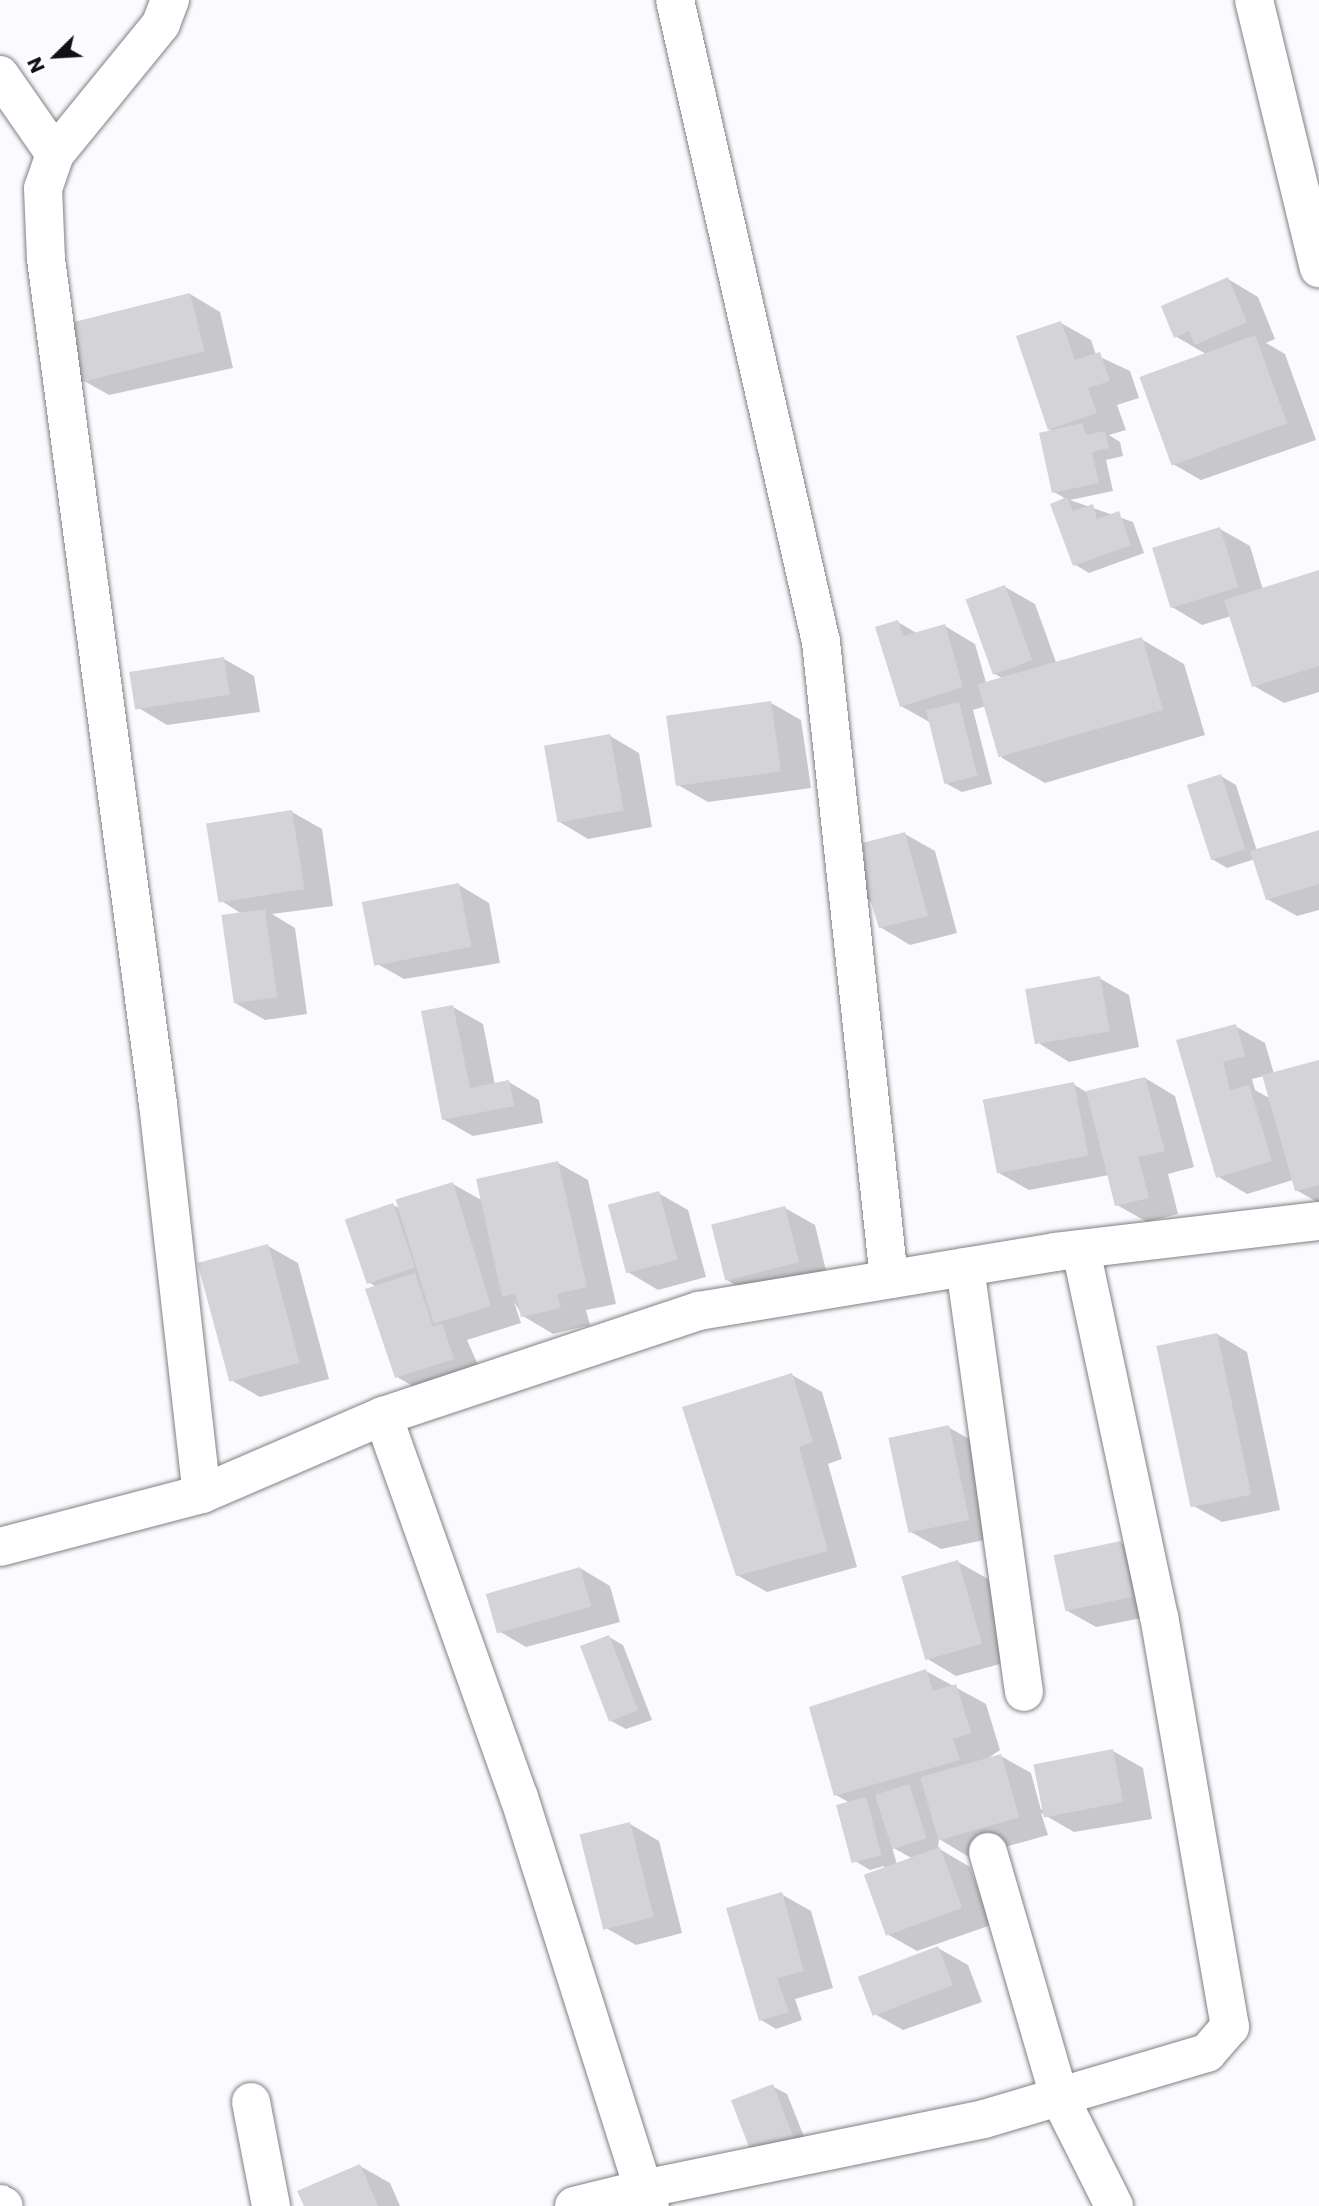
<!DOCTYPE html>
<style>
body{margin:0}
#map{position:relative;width:1319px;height:2206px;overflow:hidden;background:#fbfbff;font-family:Poppins,sans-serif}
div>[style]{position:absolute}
.shadow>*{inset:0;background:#0003}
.building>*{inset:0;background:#d4d3d7;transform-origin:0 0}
.roads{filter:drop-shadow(0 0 2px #818185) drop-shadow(0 0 2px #818185)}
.minor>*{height:38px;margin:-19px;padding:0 19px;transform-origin:19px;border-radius:19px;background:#fff}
span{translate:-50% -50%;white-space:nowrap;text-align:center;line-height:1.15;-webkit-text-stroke:6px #fff;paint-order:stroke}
.north{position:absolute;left:21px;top:21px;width:70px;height:70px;-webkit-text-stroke:5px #fff;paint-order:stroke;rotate:246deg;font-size:19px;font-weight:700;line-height:28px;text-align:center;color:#111113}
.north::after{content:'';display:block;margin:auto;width:24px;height:32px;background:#111113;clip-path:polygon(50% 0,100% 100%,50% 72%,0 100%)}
</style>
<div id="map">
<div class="shadow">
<i style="clip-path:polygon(1228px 279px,1258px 297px,1275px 339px,1266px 343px,1285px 354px,1316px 440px,1201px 480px,1171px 463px,1206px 354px,1175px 336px)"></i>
<i style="clip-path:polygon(190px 294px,220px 312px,233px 368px,109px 395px,79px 378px)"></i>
<i style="clip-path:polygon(1061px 323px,1091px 340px,1096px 355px,1130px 371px,1139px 398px,1117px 405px,1126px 430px,1109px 435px,1120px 442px,1123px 456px,1106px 460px,1113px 491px,1070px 500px,1133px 522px,1144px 553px,1089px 573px,1074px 564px,1066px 499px,1054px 492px,1050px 428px)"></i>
<i style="clip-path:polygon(1220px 529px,1250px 546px,1263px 590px,1319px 572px,1319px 692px,1284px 703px,1254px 686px,1231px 616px,1202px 625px,1172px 607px)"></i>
<i style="clip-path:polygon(1005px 587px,1035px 604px,1057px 665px,1141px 639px,1184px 664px,1205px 735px,1045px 783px,1002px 758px,986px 706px,973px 710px,992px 784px,962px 792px,947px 784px,931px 723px,901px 706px,898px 622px,918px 634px,945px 626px,975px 644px,987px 686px,1006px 680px,993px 673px)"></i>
<i style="clip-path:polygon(224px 659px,254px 676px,260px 712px,167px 725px,137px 707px)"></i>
<i style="clip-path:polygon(771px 703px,801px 720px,811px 788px,708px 802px,678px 785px)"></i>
<i style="clip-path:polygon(610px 736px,639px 753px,652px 827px,588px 839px,558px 821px)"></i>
<i style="clip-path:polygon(1221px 776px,1236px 785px,1257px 851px,1319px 832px,1319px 910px,1297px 916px,1267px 899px,1255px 859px,1227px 868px,1212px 859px)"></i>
<i style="clip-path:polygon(292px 812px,322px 829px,333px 906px,272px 914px,295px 928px,307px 1014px,265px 1020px,235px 1003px,242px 914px,220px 900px)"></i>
<i style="clip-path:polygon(905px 834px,935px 851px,957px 933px,910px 945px,880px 927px,873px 903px,859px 894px,867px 856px)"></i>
<i style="clip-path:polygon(459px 885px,489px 903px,500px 963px,404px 979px,374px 962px)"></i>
<i style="clip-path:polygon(1099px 978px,1129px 995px,1139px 1047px,1069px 1062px,1040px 1044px)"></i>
<i style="clip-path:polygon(453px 1007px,483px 1024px,495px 1085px,509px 1082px,539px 1100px,543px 1123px,473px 1136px,443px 1119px)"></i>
<i style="clip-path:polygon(evenodd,1235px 1026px,1265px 1043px,1274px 1074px,1319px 1061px,1319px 1203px,1296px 1190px,1293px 1180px,1247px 1194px,1217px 1176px,1178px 1042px,1235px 1026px,1264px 1076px,1271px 1099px,1255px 1090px,1252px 1079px,1264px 1076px)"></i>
<i style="clip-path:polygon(1145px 1078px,1175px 1096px,1194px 1167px,1168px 1174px,1178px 1214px,1147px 1222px,1117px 1205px,1109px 1175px,1029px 1190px,999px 1173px,1073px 1084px,1088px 1093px)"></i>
<i style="clip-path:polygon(558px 1163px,588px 1180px,616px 1304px,586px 1310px,590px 1325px,553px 1334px,523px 1316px,514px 1302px,521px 1323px,467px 1340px,483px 1376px,427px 1394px,397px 1377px,377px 1287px,368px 1282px,393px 1205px,401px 1209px,453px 1184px,483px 1201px)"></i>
<i style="clip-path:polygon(658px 1193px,688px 1210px,706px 1277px,658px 1290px,628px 1272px)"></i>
<i style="clip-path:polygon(785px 1208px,815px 1225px,828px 1279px,756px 1297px,727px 1280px)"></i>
<i style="clip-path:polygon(268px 1246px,298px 1263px,329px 1379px,260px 1397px,231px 1380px)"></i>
<i style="clip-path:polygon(1217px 1334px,1247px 1352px,1280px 1510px,1222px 1522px,1192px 1505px)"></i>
<i style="clip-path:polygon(792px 1375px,822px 1392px,842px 1459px,828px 1464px,857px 1567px,767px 1592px,737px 1575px)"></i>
<i style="clip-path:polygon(948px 1427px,978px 1444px,999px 1537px,941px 1549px,911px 1532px)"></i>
<i style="clip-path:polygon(1121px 1543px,1151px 1560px,1162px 1614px,1096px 1627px,1066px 1610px)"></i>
<i style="clip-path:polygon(958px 1562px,988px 1579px,1011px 1661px,956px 1676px,926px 1658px)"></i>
<i style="clip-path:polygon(580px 1568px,610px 1586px,620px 1622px,526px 1647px,497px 1630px)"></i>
<i style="clip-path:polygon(609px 1637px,623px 1645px,652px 1720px,626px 1729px,611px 1721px)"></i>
<i style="clip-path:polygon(evenodd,926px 1671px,986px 1704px,1000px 1750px,984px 1761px,1001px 1756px,1031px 1773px,1041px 1810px,1113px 1751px,1143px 1768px,1152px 1819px,1074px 1832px,1041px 1813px,1048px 1835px,969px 1857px,939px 1839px,938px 1848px,970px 1867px,991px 1925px,917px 1951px,887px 1934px,884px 1866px,870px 1870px,855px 1861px,850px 1803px,836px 1795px,926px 1671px,892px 1847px,913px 1859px,897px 1865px,892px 1847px)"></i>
<i style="clip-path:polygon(630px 1824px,659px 1841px,682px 1933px,636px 1945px,606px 1928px)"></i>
<i style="clip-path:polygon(781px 1894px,811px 1911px,833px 1988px,795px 1999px,802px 2020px,776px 2029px,761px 2020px)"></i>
<i style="clip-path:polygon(938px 1948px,968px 1965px,982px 2002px,903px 2030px,873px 2013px)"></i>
<i style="clip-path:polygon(772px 2086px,787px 2094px,809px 2149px,771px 2164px)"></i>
<i style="clip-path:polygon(360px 2166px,390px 2183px,400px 2206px,306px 2206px)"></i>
</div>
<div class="building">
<i style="clip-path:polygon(1228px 277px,1247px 322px,1195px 345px,1189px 331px,1174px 338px,1161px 306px)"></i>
<i style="left:190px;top:293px;width:60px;height:129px;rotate:76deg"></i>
<i style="clip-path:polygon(1061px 321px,1075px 360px,1100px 352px,1110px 381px,1088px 388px,1097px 413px,1048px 430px,1016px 336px)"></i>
<i style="left:1255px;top:335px;width:94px;height:123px;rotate:70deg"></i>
<i style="clip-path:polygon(1082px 423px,1086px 435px,1105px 431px,1109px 448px,1092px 452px,1099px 483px,1052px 493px,1039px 433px)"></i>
<i style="clip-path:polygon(1067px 497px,1073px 511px,1093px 504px,1097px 519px,1119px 511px,1131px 545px,1073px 566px,1050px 504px)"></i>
<i style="left:1220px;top:527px;width:63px;height:71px;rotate:73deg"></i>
<i style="clip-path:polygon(1319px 570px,1319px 666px,1252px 687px,1224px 600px)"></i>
<i style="left:1005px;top:585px;width:80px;height:42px;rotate:70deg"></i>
<i style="clip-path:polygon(898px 620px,903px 636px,945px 624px,963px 687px,900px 707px,875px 627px)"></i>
<i style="left:1142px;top:637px;width:76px;height:171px;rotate:74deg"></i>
<i style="left:224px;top:657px;width:38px;height:96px;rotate:81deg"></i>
<i style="left:771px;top:701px;width:71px;height:106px;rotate:82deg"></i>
<i style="left:959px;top:702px;width:76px;height:34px;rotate:76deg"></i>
<i style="left:610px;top:734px;width:78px;height:67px;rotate:80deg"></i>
<i style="left:1221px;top:774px;width:79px;height:36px;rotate:72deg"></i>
<i style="left:292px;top:810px;width:80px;height:87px;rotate:81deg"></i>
<i style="clip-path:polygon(1319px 830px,1319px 884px,1266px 900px,1250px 851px)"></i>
<i style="clip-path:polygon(905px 832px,928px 916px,879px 928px,868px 892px,857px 895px,848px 859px,864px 855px,862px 843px)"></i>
<i style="left:459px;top:883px;width:65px;height:99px;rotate:79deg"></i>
<i style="left:265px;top:909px;width:89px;height:44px;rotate:82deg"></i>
<i style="left:1100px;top:976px;width:56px;height:76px;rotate:80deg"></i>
<i style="clip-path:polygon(453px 1005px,470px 1088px,509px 1080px,514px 1106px,442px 1120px,421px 1011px)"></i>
<i style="clip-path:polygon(1236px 1024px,1245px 1056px,1223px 1062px,1230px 1090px,1249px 1085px,1272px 1161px,1216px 1178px,1176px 1040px)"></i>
<i style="clip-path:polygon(1319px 1060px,1319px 1185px,1295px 1191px,1262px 1075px)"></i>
<i style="clip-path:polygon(1145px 1077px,1165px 1151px,1138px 1157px,1149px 1198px,1115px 1206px,1086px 1091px)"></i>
<i style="left:1074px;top:1082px;width:75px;height:93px;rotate:79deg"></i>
<i style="clip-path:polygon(558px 1161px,587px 1287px,557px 1294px,561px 1308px,521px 1317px,515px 1294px,502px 1297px,476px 1179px)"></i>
<i style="left:453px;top:1182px;width:130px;height:60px;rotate:73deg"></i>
<i style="left:659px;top:1191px;width:71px;height:53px;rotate:75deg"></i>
<i style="left:393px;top:1203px;width:68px;height:51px;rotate:71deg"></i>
<i style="left:785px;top:1206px;width:58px;height:76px;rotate:76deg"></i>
<i style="left:268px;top:1244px;width:123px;height:73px;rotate:75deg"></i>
<i style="clip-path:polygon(415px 1273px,433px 1327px,442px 1323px,454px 1359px,395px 1378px,365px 1289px)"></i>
<i style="left:1217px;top:1333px;width:165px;height:62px;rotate:78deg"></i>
<i style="clip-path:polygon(792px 1373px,813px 1442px,799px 1447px,828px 1551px,736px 1576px,682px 1407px)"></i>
<i style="left:949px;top:1425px;width:97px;height:62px;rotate:78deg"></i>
<i style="left:1121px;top:1541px;width:57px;height:69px;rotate:78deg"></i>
<i style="left:958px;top:1560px;width:87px;height:59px;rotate:74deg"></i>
<i style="left:580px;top:1567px;width:41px;height:98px;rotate:74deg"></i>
<i style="left:609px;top:1635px;width:81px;height:31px;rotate:69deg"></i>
<i style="clip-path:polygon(926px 1669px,933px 1691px,956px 1684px,971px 1733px,953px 1739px,960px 1760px,834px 1796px,809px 1707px)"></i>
<i style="left:1113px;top:1749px;width:54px;height:81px;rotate:79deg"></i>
<i style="left:1001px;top:1754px;width:66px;height:84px;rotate:74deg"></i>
<i style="left:909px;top:1784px;width:57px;height:36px;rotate:72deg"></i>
<i style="left:866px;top:1797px;width:60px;height:31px;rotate:75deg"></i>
<i style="left:630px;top:1822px;width:98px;height:52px;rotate:76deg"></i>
<i style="left:940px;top:1847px;width:65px;height:81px;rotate:70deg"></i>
<i style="clip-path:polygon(782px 1892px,804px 1971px,777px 1978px,789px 2012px,759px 2021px,726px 1908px)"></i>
<i style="left:938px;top:1946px;width:42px;height:86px;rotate:69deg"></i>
<i style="left:773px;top:2084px;width:61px;height:45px;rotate:69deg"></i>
<i style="clip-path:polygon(360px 2164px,378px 2206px,304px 2206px,297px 2191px)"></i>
</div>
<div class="roads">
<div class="minor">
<i style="left:170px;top:0;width:26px;rotate:111deg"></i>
<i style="left:161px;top:24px;width:168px;rotate:129.2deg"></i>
<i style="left:55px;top:154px;width:36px;rotate:109deg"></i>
<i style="left:43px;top:188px;width:71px;rotate:87.6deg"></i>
<i style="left:46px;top:259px;width:852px;rotate:82.45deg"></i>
<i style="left:158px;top:1104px;width:392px;rotate:83.6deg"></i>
<i style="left:675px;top:0;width:658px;rotate:77.19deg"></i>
<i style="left:821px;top:642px;width:641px;rotate:83.91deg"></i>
<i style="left:1254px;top:0;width:276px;rotate:76.4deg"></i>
<i style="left:0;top:75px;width:96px;rotate:55.2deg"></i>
<i style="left:965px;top:1267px;width:429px;rotate:82.1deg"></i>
<i style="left:383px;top:1416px;width:405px;rotate:70.4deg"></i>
<i style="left:519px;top:1797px;width:411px;rotate:72.4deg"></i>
<i style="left:643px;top:2189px;width:348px;rotate:-11.6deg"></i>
<i style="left:984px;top:2119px;width:233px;rotate:-16.5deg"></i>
<i style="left:1207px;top:2053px;width:35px;rotate:-49deg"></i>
<i style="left:1230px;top:2027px;width:416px;rotate:-99.8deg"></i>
<i style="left:1159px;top:1617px;width:376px;rotate:-102deg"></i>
<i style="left:0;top:1547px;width:209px;rotate:-14.7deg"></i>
<i style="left:202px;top:1494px;width:197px;rotate:-23.3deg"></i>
<i style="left:383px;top:1416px;width:333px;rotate:-18.4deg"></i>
<i style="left:699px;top:1311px;width:361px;rotate:-9.4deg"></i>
<i style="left:1055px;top:1252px;width:266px;rotate:-6.7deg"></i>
<i style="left:988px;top:1852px;width:254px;rotate:73.8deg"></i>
<i style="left:1059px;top:2096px;width:123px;rotate:63.4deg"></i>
<i style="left:251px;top:2102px;width:106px;rotate:79.1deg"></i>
<i style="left:0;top:2204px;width:4px;rotate:27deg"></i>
<i style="left:574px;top:2206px;width:71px;rotate:-13.8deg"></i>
<i style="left:643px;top:2189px;width:18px;rotate:68deg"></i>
</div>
</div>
<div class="north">N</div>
</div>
